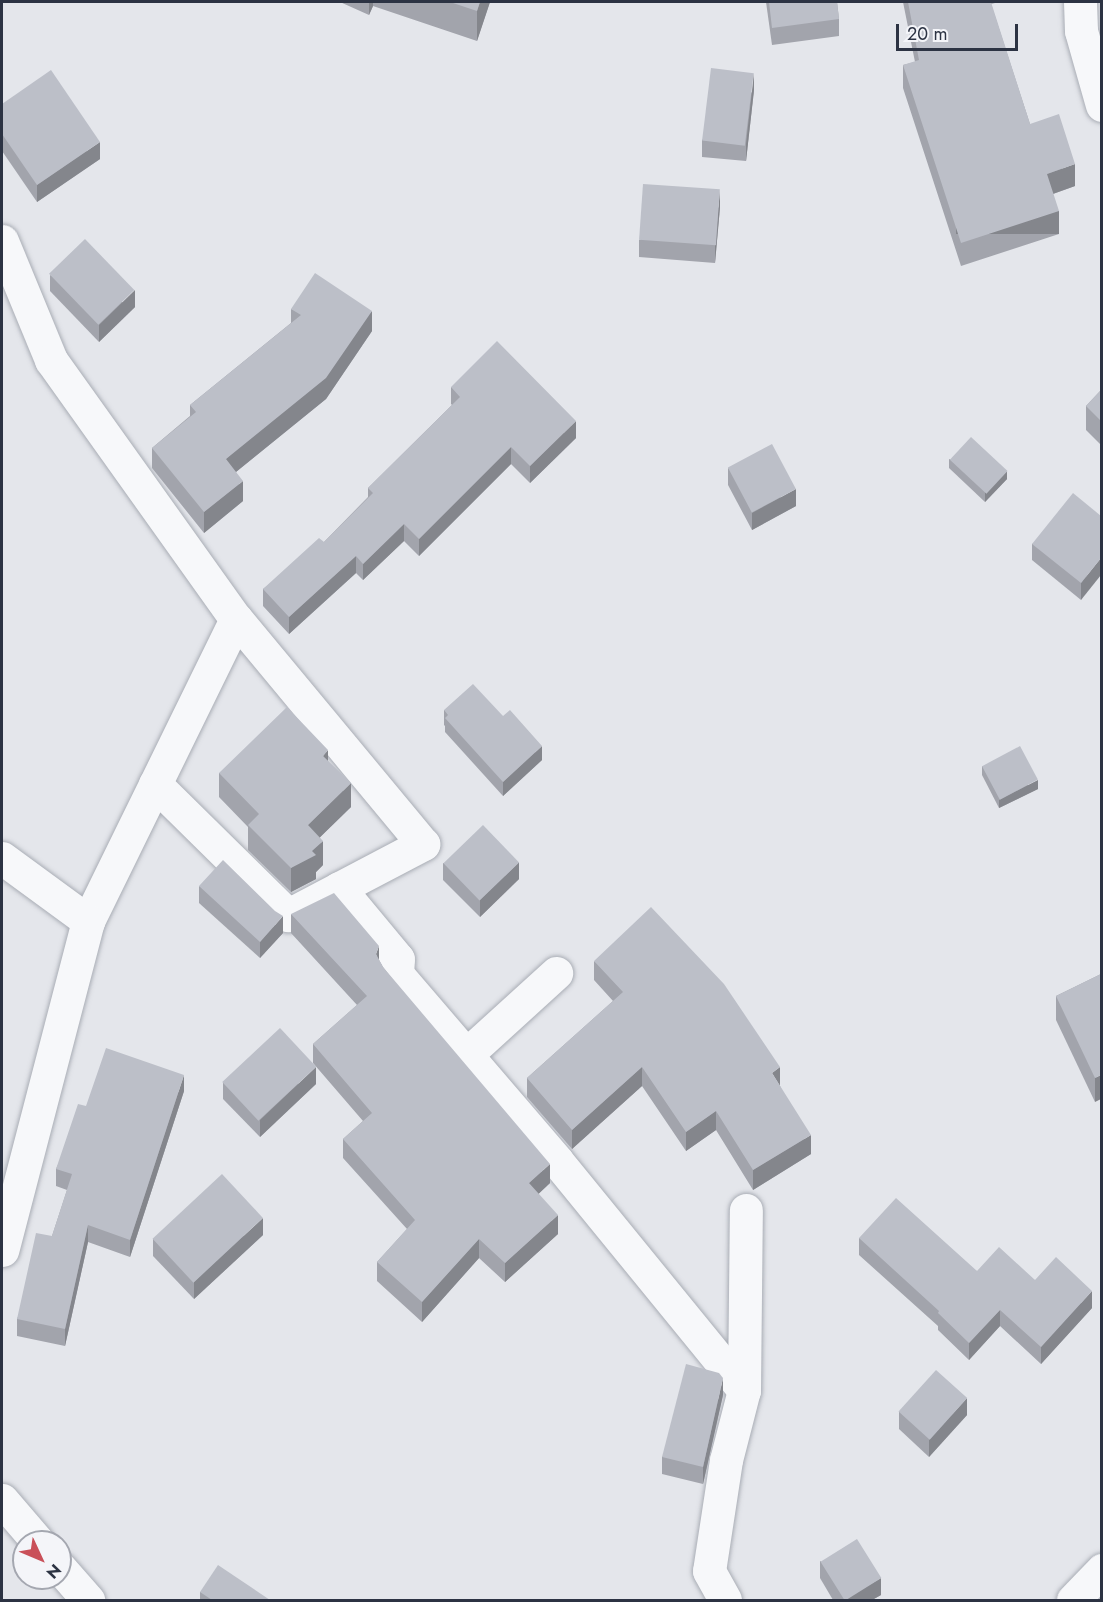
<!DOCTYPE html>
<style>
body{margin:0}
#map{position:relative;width:1103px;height:1602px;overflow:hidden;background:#e4e6eb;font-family:Jost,sans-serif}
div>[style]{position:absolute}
.roads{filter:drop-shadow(0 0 2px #a9adb5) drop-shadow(0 0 2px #a9adb5)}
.street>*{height:33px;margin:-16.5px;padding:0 16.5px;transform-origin:16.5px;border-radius:16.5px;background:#f7f8fa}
.wall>*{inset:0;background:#a2a4ac}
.shaded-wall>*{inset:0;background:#84868c;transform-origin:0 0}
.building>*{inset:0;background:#bcbfc8;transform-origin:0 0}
span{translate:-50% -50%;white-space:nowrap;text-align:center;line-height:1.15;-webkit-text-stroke:6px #f4f5f9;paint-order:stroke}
.frame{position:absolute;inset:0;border:3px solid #2c3343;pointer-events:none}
.north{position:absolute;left:12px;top:1530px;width:60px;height:60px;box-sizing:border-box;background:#f4f5f9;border:2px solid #a4a7b0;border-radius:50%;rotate:134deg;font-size:16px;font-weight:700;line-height:24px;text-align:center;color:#2c3343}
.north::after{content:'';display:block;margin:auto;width:21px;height:27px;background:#c95059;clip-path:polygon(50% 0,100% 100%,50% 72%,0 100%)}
.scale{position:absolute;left:896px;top:24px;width:122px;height:27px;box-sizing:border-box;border:3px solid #2c3343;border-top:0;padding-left:8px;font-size:18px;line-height:21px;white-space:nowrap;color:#2c3343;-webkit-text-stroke:4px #f4f5f9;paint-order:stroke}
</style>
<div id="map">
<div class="roads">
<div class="street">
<i style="left:1080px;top:2px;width:29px;rotate:88deg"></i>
<i style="left:1081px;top:31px;width:77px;rotate:74.2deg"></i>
<i style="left:2px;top:241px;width:129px;rotate:67.6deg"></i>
<i style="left:51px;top:360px;width:318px;rotate:54.5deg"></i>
<i style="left:236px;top:619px;width:336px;rotate:116.1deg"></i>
<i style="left:88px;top:921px;width:340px;rotate:104.6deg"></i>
<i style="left:155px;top:784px;width:187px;rotate:44.6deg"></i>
<i style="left:288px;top:915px;width:153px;rotate:-27.7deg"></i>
<i style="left:423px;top:844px;width:293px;rotate:-129.7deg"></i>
<i style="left:2px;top:858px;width:107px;rotate:36.2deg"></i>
<i style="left:339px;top:888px;width:92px;rotate:50.3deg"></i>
<i style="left:398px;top:959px;width:15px;rotate:94deg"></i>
<i style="left:397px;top:974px;width:246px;rotate:49.4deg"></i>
<i style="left:557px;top:1161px;width:296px;rotate:50.8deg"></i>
<i style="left:744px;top:1390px;width:72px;rotate:104.4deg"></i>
<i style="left:726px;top:1460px;width:112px;rotate:98.7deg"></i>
<i style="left:709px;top:1571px;width:33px;rotate:61deg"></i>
<i style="left:466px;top:1055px;width:122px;rotate:-42.3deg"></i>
<i style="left:744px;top:1390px;width:180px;rotate:-89.4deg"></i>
<i style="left:2px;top:1500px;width:55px;rotate:49.4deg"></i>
<i style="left:60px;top:1568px;width:43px;rotate:48.8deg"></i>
<i style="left:1073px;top:1600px;width:42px;rotate:-46deg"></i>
</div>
</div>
<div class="wall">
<i style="clip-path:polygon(340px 2px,490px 2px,477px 41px,373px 6px,369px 15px)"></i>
<i style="clip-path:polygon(766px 2px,837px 2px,839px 19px,839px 36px,772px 45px)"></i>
<i style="clip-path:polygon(903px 2px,995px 2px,995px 3px,991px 4px,1030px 124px,1075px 186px,1053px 194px,1059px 234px,961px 266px,903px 88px,903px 65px,915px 62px)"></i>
<i style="clip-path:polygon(754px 90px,746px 161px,702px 157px,702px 140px)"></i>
<i style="clip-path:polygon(2px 104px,100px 159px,37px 202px,2px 151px)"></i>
<i style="clip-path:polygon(720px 207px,715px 263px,639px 257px,639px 240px)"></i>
<i style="clip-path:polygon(50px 275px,135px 307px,99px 342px,50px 291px)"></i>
<i style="clip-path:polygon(291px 309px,372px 331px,326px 399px,236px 472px,243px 501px,204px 533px,152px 468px,152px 448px,190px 416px,190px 405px,291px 323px)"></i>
<i style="clip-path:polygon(451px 387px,576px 438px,530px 483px,511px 464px,419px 556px,404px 541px,363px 580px,356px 573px,289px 634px,263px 606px,263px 589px,324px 542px,368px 497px,368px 488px,452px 405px,451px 404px)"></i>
<i style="clip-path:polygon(1101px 390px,1101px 445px,1086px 430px,1086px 406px)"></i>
<i style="clip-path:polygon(949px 459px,1007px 479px,985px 502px,949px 468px)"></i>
<i style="clip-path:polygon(728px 468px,796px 506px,752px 530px,728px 485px)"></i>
<i style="clip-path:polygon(1101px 516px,1081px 600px,1032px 560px,1032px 544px)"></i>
<i style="clip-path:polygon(444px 710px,503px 716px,542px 760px,503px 796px,445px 732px,445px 726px,444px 725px)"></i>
<i style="clip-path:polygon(328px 761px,351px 807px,320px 837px,323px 865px,316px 872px,316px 879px,291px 892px,248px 850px,248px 827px,219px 797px,219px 773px)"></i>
<i style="clip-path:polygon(982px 766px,1038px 789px,999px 808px,982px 775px)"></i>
<i style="clip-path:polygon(443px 863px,519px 879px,480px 917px,443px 880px)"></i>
<i style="clip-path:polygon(199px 886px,283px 933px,260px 958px,199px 903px)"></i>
<i style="clip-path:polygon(291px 914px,379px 960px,383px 967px,550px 1183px,538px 1194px,558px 1234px,505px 1282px,479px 1258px,422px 1322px,377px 1281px,377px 1262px,407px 1229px,343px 1158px,343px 1139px,363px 1121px,313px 1063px,313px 1044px,357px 1005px,291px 933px)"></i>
<i style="clip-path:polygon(594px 961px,780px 1086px,811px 1154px,753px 1190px,716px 1130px,686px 1151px,642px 1086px,572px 1149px,527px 1097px,527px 1078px,613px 1001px,594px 980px)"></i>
<i style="clip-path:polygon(1101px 974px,1095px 1102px,1056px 1020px,1056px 996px)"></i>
<i style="clip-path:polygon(223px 1082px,316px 1084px,260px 1137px,223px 1099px)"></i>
<i style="clip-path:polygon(184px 1091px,130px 1257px,88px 1242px,65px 1346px,17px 1336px,17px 1319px,52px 1236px,67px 1190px,56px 1186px,56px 1169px,86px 1106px)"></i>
<i style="clip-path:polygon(263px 1235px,194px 1299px,153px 1256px,153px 1239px)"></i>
<i style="clip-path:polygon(859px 1238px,977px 1271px,1035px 1280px,1092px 1308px,1041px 1364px,1000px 1326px,969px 1360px,938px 1330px,938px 1326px,859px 1255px)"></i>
<i style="clip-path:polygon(723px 1395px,703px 1484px,662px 1474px,662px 1457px)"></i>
<i style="clip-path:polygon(899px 1412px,967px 1415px,929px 1457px,899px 1429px)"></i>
<i style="clip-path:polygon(820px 1561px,881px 1595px,872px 1600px,833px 1600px,820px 1578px)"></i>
<i style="clip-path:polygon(200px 1592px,270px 1600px,200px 1600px)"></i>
</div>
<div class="shaded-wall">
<i style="clip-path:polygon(369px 2px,373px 2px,373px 6px,369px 15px)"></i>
<i style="clip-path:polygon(480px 2px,490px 2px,477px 41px,477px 11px)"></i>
<i style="clip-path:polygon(754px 73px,754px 90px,746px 161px,746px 144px)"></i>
<i style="clip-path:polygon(100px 142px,100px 159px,37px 202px,37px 185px)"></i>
<i style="clip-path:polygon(1075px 164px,1075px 186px,1047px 196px,1047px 174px)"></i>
<i style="clip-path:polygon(720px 190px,720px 207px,715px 263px,715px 246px)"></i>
<i style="left:1059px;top:211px;width:23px;height:103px;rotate:90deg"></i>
<i style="clip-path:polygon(135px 290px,135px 307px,99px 342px,99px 325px)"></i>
<i style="clip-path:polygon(372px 311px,372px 331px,326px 399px,226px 480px,226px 459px)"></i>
<i style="clip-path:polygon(576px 421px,576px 438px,530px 483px,530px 466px)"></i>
<i style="clip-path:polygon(511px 447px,511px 464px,419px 556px,419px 539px)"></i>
<i style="clip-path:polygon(1007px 471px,1007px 479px,985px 502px,985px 493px)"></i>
<i style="clip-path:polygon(243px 481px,243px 501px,204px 533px,204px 512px)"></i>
<i style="clip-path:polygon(796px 489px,796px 506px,752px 530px,752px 513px)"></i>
<i style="clip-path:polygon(404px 524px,404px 541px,363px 580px,363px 564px)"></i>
<i style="clip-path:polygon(356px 556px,356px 573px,289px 634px,289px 617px)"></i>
<i style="clip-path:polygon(1101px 558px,1101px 575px,1081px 600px,1081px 583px)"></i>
<i style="clip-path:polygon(542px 746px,542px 760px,503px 796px,503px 782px)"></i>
<i style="clip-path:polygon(328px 750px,328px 775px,323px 756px)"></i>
<i style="clip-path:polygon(1038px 780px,1038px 789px,999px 808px,999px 800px)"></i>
<i style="clip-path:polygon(351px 783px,351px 807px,308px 849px,308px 825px)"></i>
<i style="clip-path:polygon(323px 841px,323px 865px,316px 872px,316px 879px,291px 892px,291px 868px)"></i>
<i style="clip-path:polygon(519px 862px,519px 879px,480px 917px,480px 900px)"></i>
<i style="clip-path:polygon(283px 916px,283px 933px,260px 958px,260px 942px)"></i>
<i style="clip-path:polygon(379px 946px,379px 965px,376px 954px)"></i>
<i style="clip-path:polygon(316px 1067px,316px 1084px,260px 1137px,260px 1120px)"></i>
<i style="clip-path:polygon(642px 1067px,642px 1086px,572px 1149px,572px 1130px)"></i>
<i style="clip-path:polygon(780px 1067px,780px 1086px,772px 1073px)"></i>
<i style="clip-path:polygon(184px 1075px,184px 1091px,130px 1257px,130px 1240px)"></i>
<i style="clip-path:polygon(1101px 1075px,1101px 1099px,1095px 1102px,1095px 1078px)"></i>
<i style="clip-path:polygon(716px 1111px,716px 1130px,686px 1151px,686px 1132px)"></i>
<i style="clip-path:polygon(811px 1135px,811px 1154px,753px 1190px,753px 1170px)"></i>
<i style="clip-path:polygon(550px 1164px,550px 1183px,529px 1203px,529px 1183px)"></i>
<i style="clip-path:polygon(558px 1215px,558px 1234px,505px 1282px,505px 1263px)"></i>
<i style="clip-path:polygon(263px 1218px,263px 1235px,194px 1299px,194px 1282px)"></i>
<i style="clip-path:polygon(88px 1225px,88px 1242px,65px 1346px,65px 1329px)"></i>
<i style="clip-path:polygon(479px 1239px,479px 1258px,422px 1322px,422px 1302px)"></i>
<i style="clip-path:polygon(1092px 1291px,1092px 1308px,1041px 1364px,1041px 1347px)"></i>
<i style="clip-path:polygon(1000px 1310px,1000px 1326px,969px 1360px,969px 1343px)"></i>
<i style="clip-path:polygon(723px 1378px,723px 1395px,703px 1484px,703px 1467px)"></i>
<i style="clip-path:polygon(967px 1398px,967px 1415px,929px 1457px,929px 1440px)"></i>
<i style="clip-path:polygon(881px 1578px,881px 1595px,872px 1600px,843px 1600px)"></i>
</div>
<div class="building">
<i style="clip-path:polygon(450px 2px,480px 2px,477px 11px)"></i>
<i style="clip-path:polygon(769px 2px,837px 2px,839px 19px,772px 28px)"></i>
<i style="clip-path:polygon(908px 2px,991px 2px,1030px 124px,1059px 114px,1075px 164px,1047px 174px,1059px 211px,961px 243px,903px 65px,919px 60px)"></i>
<i style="left:711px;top:68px;width:43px;height:73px;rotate:7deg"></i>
<i style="clip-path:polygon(51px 70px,100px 142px,37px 185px,2px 134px,2px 104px)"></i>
<i style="left:643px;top:184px;width:77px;height:56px;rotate:4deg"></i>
<i style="left:85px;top:239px;width:71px;height:50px;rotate:46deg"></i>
<i style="clip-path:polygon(315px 273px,372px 311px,326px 378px,226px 459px,243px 481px,204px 512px,152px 448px,196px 412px,190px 405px,301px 315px,291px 309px)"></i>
<i style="clip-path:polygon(497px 341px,576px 421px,530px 466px,511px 447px,419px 539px,404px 524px,363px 564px,356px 556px,289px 617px,263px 589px,319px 538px,324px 542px,373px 493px,368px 488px,460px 397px,451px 387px)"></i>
<i style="clip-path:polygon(1101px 390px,1101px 421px,1086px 406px)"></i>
<i style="left:971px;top:437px;width:50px;height:31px;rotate:43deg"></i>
<i style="left:772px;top:444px;width:51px;height:50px;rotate:62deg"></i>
<i style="clip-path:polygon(1073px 493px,1101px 516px,1101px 558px,1081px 583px,1032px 544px)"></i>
<i style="clip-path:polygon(473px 684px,503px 716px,510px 710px,542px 746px,503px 782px,445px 718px,448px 715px,444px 710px)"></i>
<i style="clip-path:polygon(287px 707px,328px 750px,323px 756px,351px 783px,308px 825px,323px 841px,312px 851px,316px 855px,291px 868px,248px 825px,259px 814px,219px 773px)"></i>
<i style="left:1020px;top:746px;width:38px;height:43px;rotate:62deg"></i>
<i style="left:483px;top:825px;width:52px;height:55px;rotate:46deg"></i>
<i style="clip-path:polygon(223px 860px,275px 911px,283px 916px,260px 942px,199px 886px)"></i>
<i style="clip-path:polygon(334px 893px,379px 946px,376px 954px,383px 967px,550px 1164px,529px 1183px,558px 1215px,505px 1263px,479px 1239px,422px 1302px,377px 1262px,415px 1220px,343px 1139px,372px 1113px,313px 1044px,367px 996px,291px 914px)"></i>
<i style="clip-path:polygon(651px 907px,724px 984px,780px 1067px,772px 1073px,811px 1135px,753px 1170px,716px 1111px,686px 1132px,642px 1067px,572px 1130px,527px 1078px,623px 992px,594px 961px)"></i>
<i style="clip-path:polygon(1101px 974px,1101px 1075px,1095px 1078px,1056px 996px)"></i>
<i style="left:280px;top:1028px;width:53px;height:79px;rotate:47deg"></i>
<i style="clip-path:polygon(106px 1048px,184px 1075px,130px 1240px,88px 1225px,65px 1329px,17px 1319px,36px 1233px,52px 1236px,72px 1174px,56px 1169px,78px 1104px,86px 1106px)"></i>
<i style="left:222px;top:1174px;width:60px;height:95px;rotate:47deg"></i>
<i style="clip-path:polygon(896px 1198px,977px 1271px,999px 1247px,1035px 1280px,1056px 1257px,1092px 1291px,1041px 1347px,1000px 1310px,969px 1343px,938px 1313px,939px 1311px,859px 1238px)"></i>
<i style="clip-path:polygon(686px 1364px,719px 1373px,723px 1378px,703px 1467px,662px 1457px)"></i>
<i style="left:936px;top:1370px;width:42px;height:56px;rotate:42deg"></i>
<i style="left:857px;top:1539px;width:46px;height:43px;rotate:58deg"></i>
<i style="clip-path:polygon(218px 1565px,270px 1600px,212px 1600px,200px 1592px)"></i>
</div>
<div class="frame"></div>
<div class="north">N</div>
<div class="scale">20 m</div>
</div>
